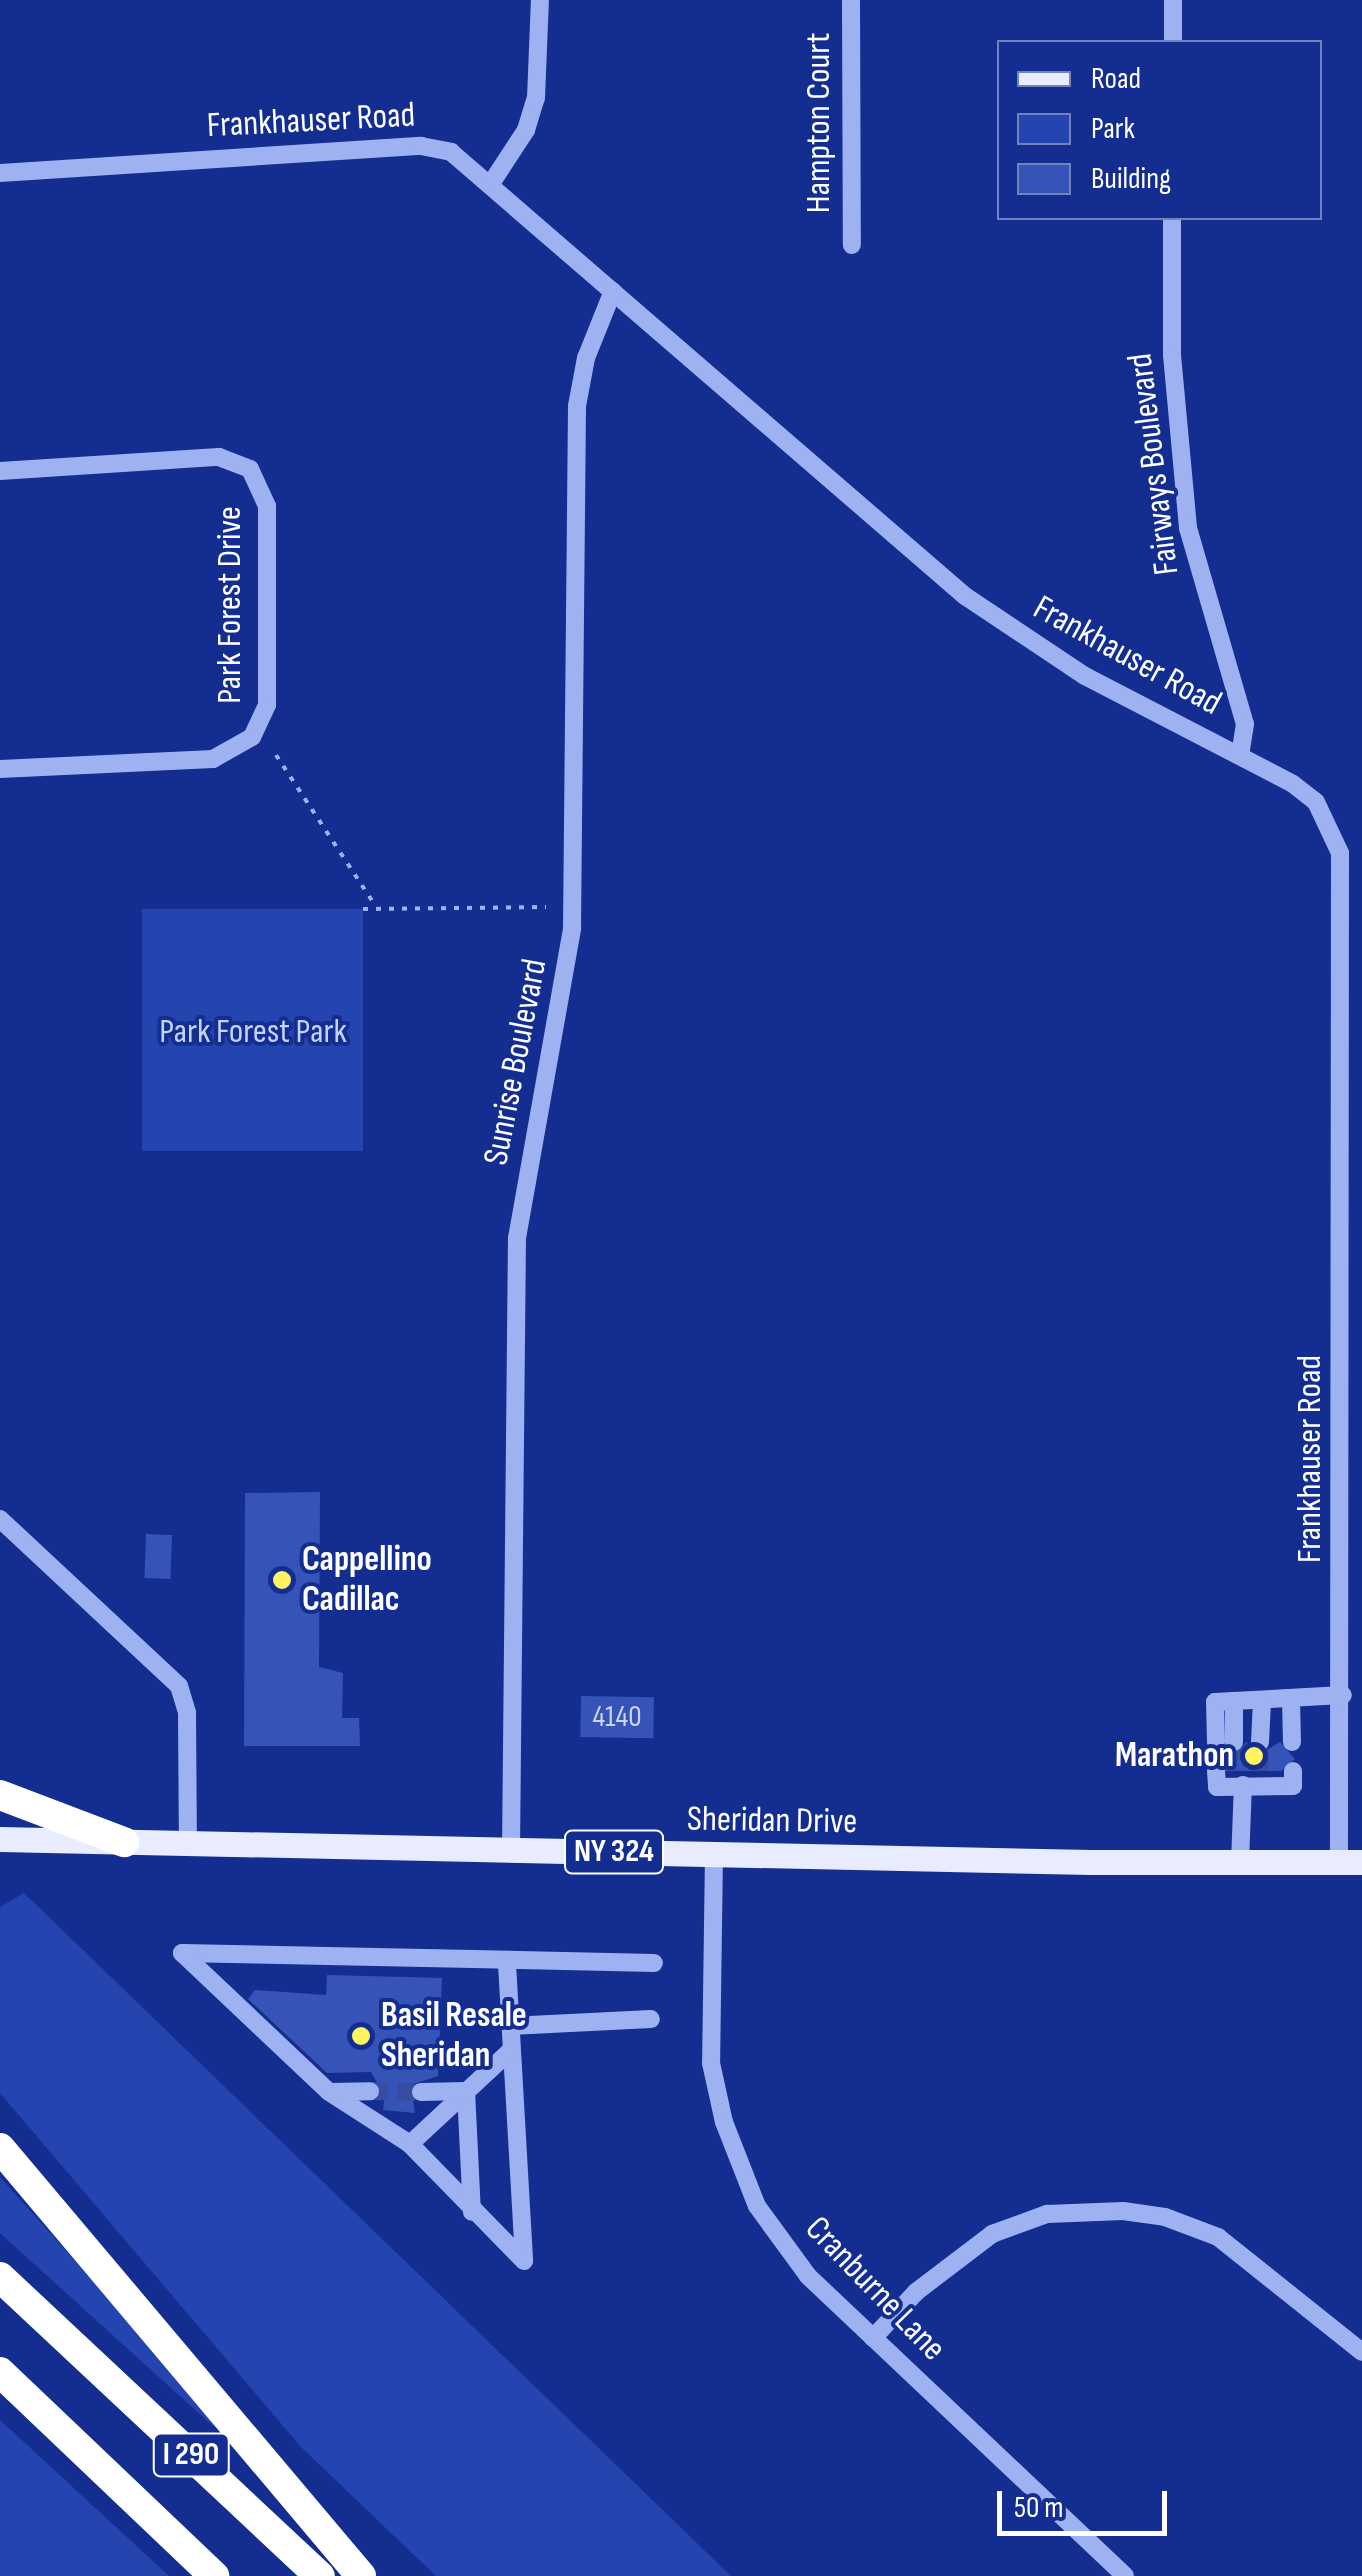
<!DOCTYPE html>
<style>
body{margin:0}
#map{position:relative;width:1362px;height:2576px;overflow:hidden;background:#132e90;font-family:"Sofia Sans Condensed",sans-serif}
div>[style]{position:absolute}
.green>*{inset:0;background:#2445af;transform-origin:0 0}
.building>*{inset:0;background:#3654b7;transform-origin:0 0}
.minor-tunnel>*{height:18px;margin-top:-9px;transform-origin:0;background:repeating-linear-gradient(90deg,#364da1 0 18px,transparent 0 27px)}
.path>*{height:4px;margin-top:-2px;transform-origin:0;background:repeating-linear-gradient(90deg,#9eb2f2 0 5px,transparent 0 13px)}
.minor>*{height:18px;margin:-9px;padding:0 9px;transform-origin:9px;border-radius:9px;background:#9eb2f2}
.major>*{height:25px;margin:-12.5px;padding:0 12.5px;transform-origin:12.5px;border-radius:12.5px;background:#e9ecff}
.highway>*{height:30px;margin:-15px;padding:0 15px;transform-origin:15px;border-radius:15px;background:#fff}
.dots>*{width:28px;height:28px;translate:-50% -50%;box-sizing:border-box;border:5px solid #132e90;border-radius:50%}
span{translate:-50% -50%;white-space:nowrap;text-align:center;line-height:1.15;-webkit-text-stroke:8px #132e90;paint-order:stroke}
.number-label{font-size:30px;color:#cdd4ed}
.number-label span{-webkit-text-stroke-width:0}
.shield-label span{padding:2px 8px;background:#132e90;border:2px solid;border-radius:8px;-webkit-text-stroke-width:0}
.shield-label{font-size:32px;color:#fff;font-weight:700}
.street-label{font-size:35px;color:#fff}
.park-label{font-size:35px;color:#c5d2fc}
.poi-label{font-size:35px;color:#fff;font-weight:700}
.left{translate:0 -50%;text-align:left}
.right{translate:-100% -50%;text-align:right}
.legend{position:absolute;left:997px;top:40px;width:325px;height:180px;box-sizing:border-box;background:#132e90;border:2px solid #7182bc;margin:0;padding:12px 18px;list-style:none;font-size:30px;color:#fff}
.legend li{display:flex;align-items:center;gap:20px;height:50px}
.legend b{width:50px;border:2px solid #7182bc}
.scale{position:absolute;left:997px;top:2491px;width:170px;height:45px;box-sizing:border-box;border:5px solid #fff;border-top:0;padding-left:12px;font-size:30px;line-height:35px;white-space:nowrap;color:#fff;-webkit-text-stroke:8px #132e90;paint-order:stroke}
</style>
<div id="map">
<div class="green">
<i style="left:363px;top:909px;width:242px;height:221px;rotate:90deg"></i>
<i style="clip-path:polygon(24px 1893px,731px 2576px,436px 2576px,301px 2447px,0 2093px,0 1907px)"></i>
<i style="clip-path:polygon(0 2177px,203px 2404px,215px 2428px,0 2233px)"></i>
<i style="clip-path:polygon(0 2420px,169px 2576px,0 2576px)"></i>
</div>
<div class="building">
<i style="clip-path:polygon(320px 1492px,319px 1667px,343px 1673px,342px 1718px,359px 1718px,360px 1746px,244px 1746px,245px 1493px)"></i>
<i style="left:146px;top:1534px;width:26px;height:44px;rotate:2deg"></i>
<i style="left:581px;top:1696px;width:73px;height:41px;rotate:1deg"></i>
<i style="clip-path:polygon(1246px 1742px,1260px 1754px,1280px 1742px,1295px 1759px,1281px 1771px,1228px 1771px,1212px 1759px,1225px 1750px,1239px 1753px)"></i>
<i style="clip-path:polygon(327px 1975px,442px 1978px,438px 2076px,411px 2085px,415px 2113px,383px 2110px,385px 2096px,371px 2072px,327px 2073px,248px 1999px,255px 1990px,326px 1995px)"></i>
</div>
<div class="minor-tunnel">
<i style="left:1216px;top:1742px;width:29px;rotate:90deg"></i>
<i style="left:1234px;top:1742px;width:29px;rotate:90deg"></i>
<i style="left:1260px;top:1771px;width:29px;rotate:-90deg"></i>
<i style="left:370px;top:2091px;width:51px;rotate:1.1deg"></i>
</div>
<div class="path">
<i style="left:276px;top:755px;width:180px;rotate:56.6deg"></i>
<i style="left:363px;top:909px;width:183px;rotate:-0.6deg"></i>
</div>
<div class="minor">
<i style="left:851px;top:0;width:245px;rotate:89.8deg"></i>
<i style="left:1173px;top:42px;width:42px;rotate:-90deg"></i>
<i style="left:0;top:173px;width:422px;rotate:-3.7deg"></i>
<i style="left:421px;top:146px;width:31px;rotate:11deg"></i>
<i style="left:451px;top:152px;width:679px;rotate:40.82deg"></i>
<i style="left:965px;top:596px;width:144px;rotate:33.7deg"></i>
<i style="left:1085px;top:676px;width:234px;rotate:27.4deg"></i>
<i style="left:1293px;top:784px;width:29px;rotate:38deg"></i>
<i style="left:1316px;top:802px;width:56px;rotate:64.8deg"></i>
<i style="left:1340px;top:853px;width:1009px;rotate:90.06deg"></i>
<i style="left:492px;top:182px;width:62px;rotate:-56.8deg"></i>
<i style="left:526px;top:130px;width:34px;rotate:-73deg"></i>
<i style="left:536px;top:98px;width:98px;rotate:-87.7deg"></i>
<i style="left:1172px;top:218px;width:137px;rotate:90deg"></i>
<i style="left:1172px;top:355px;width:174px;rotate:84.7deg"></i>
<i style="left:1188px;top:528px;width:204px;rotate:73.8deg"></i>
<i style="left:1245px;top:724px;width:32px;rotate:99deg"></i>
<i style="left:0;top:471px;width:219px;rotate:-3.7deg"></i>
<i style="left:219px;top:457px;width:33px;rotate:21deg"></i>
<i style="left:250px;top:469px;width:41px;rotate:65.3deg"></i>
<i style="left:267px;top:506px;width:199px;rotate:90deg"></i>
<i style="left:267px;top:705px;width:35px;rotate:115deg"></i>
<i style="left:252px;top:737px;width:45px;rotate:150.6deg"></i>
<i style="left:213px;top:759px;width:213px;rotate:177.3deg"></i>
<i style="left:0;top:1519px;width:245px;rotate:43deg"></i>
<i style="left:179px;top:1686px;width:28px;rotate:73deg"></i>
<i style="left:187px;top:1713px;width:130px;rotate:89.6deg"></i>
<i style="left:1291px;top:1699px;width:43px;rotate:88.7deg"></i>
<i style="left:1216px;top:1742px;width:40px;rotate:-91.4deg"></i>
<i style="left:1215px;top:1702px;width:128px;rotate:-3.1deg"></i>
<i style="left:1234px;top:1742px;width:41px;rotate:-90deg"></i>
<i style="left:1260px;top:1742px;width:41px;rotate:-87.2deg"></i>
<i style="left:1216px;top:1771px;width:16px;rotate:86deg"></i>
<i style="left:1217px;top:1787px;width:76px;rotate:-0.8deg"></i>
<i style="left:1293px;top:1786px;width:15px;rotate:-90deg"></i>
<i style="left:511px;top:1850px;width:612px;rotate:-89.44deg"></i>
<i style="left:517px;top:1238px;width:315px;rotate:-79.9deg"></i>
<i style="left:572px;top:928px;width:522px;rotate:-89.45deg"></i>
<i style="left:577px;top:406px;width:49px;rotate:-79.4deg"></i>
<i style="left:586px;top:358px;width:72px;rotate:-68.1deg"></i>
<i style="left:714px;top:1854px;width:209px;rotate:90.8deg"></i>
<i style="left:711px;top:2063px;width:60px;rotate:77.6deg"></i>
<i style="left:724px;top:2122px;width:90px;rotate:68.6deg"></i>
<i style="left:757px;top:2206px;width:87px;rotate:53.9deg"></i>
<i style="left:808px;top:2276px;width:436px;rotate:43.4deg"></i>
<i style="left:1240px;top:1862px;width:77px;rotate:-87.8deg"></i>
<i style="left:182px;top:1953px;width:472px;rotate:1.2deg"></i>
<i style="left:182px;top:1953px;width:202px;rotate:43.4deg"></i>
<i style="left:329px;top:2092px;width:96px;rotate:32.7deg"></i>
<i style="left:507px;top:1964px;width:297px;rotate:86.7deg"></i>
<i style="left:524px;top:2261px;width:163px;rotate:-134.3deg"></i>
<i style="left:410px;top:2144px;width:138px;rotate:-42.9deg"></i>
<i style="left:510px;top:2026px;width:141px;rotate:-2.8deg"></i>
<i style="left:466px;top:2091px;width:121px;rotate:87.2deg"></i>
<i style="left:331px;top:2092px;width:39px;rotate:-1deg"></i>
<i style="left:421px;top:2092px;width:45px;rotate:-1.3deg"></i>
<i style="left:873px;top:2338px;width:63px;rotate:-46.9deg"></i>
<i style="left:916px;top:2292px;width:96px;rotate:-37.3deg"></i>
<i style="left:992px;top:2234px;width:59px;rotate:-20deg"></i>
<i style="left:1047px;top:2214px;width:76px;rotate:-2.3deg"></i>
<i style="left:1123px;top:2211px;width:42px;rotate:8.1deg"></i>
<i style="left:1165px;top:2217px;width:57px;rotate:20.7deg"></i>
<i style="left:1218px;top:2237px;width:184px;rotate:38.6deg"></i>
</div>
<div class="major">
<i style="left:0;top:1839px;width:1091px;rotate:1.21deg"></i>
<i style="left:1091px;top:1862px;width:271px"></i>
</div>
<div class="highway">
<i style="left:0;top:1795px;width:133px;rotate:20.8deg"></i>
<i style="left:0;top:2148px;width:560px;rotate:49.85deg"></i>
<i style="left:0;top:2277px;width:438px;rotate:43.1deg"></i>
<i style="left:0;top:2372px;width:296px;rotate:43.6deg"></i>
</div>
<div class="dots">
<i style="left:282px;top:1580px;background:#fff35f"></i>
<i style="left:1254px;top:1756px;background:#fff35f"></i>
<i style="left:361px;top:2036px;background:#fff35f"></i>
</div>
<div class="number-label">
<span style="left:617px;top:1717px">4140</span>
</div>
<div class="shield-label">
<span style="left:614px;top:1852px">NY 324</span>
<span style="left:191px;top:2455px">I 290</span>
</div>
<div class="street-label">
<span style="left:311px;top:121px;rotate:-3deg">Frankhauser Road</span>
<span style="left:819px;top:123px;rotate:-90deg">Hampton Court</span>
<span style="left:1154px;top:464px;rotate:-97deg">Fairways Boulevard</span>
<span style="left:230px;top:605px;rotate:-90deg">Park Forest Drive</span>
<span style="left:1127px;top:656px;rotate:29deg">Frankhauser Road</span>
<span style="left:516px;top:1062px;rotate:-79deg">Sunrise Boulevard</span>
<span style="left:1310px;top:1459px;rotate:-90deg">Frankhauser Road</span>
<span style="left:772px;top:1821px;rotate:1deg">Sheridan Drive</span>
<span style="left:875px;top:2289px;rotate:46deg">Cranburne Lane</span>
</div>
<div class="park-label">
<span style="left:253px;top:1032px">Park Forest Park</span>
</div>
<div class="poi-label">
<span class="left" style="left:302px;top:1580px">Cappellino<br>Cadillac</span>
<span class="right" style="left:1234px;top:1756px">Marathon</span>
<span class="left" style="left:381px;top:2036px">Basil Resale<br>Sheridan</span>
</div>
<ul class="legend">
<li><b style="height:12px;background:#e9ecff"></b>Road</li>
<li><b style="height:28px;background:#2445af"></b>Park</li>
<li><b style="height:28px;background:#3654b7"></b>Building</li>
</ul>
<div class="scale">50 m</div>
</div>
